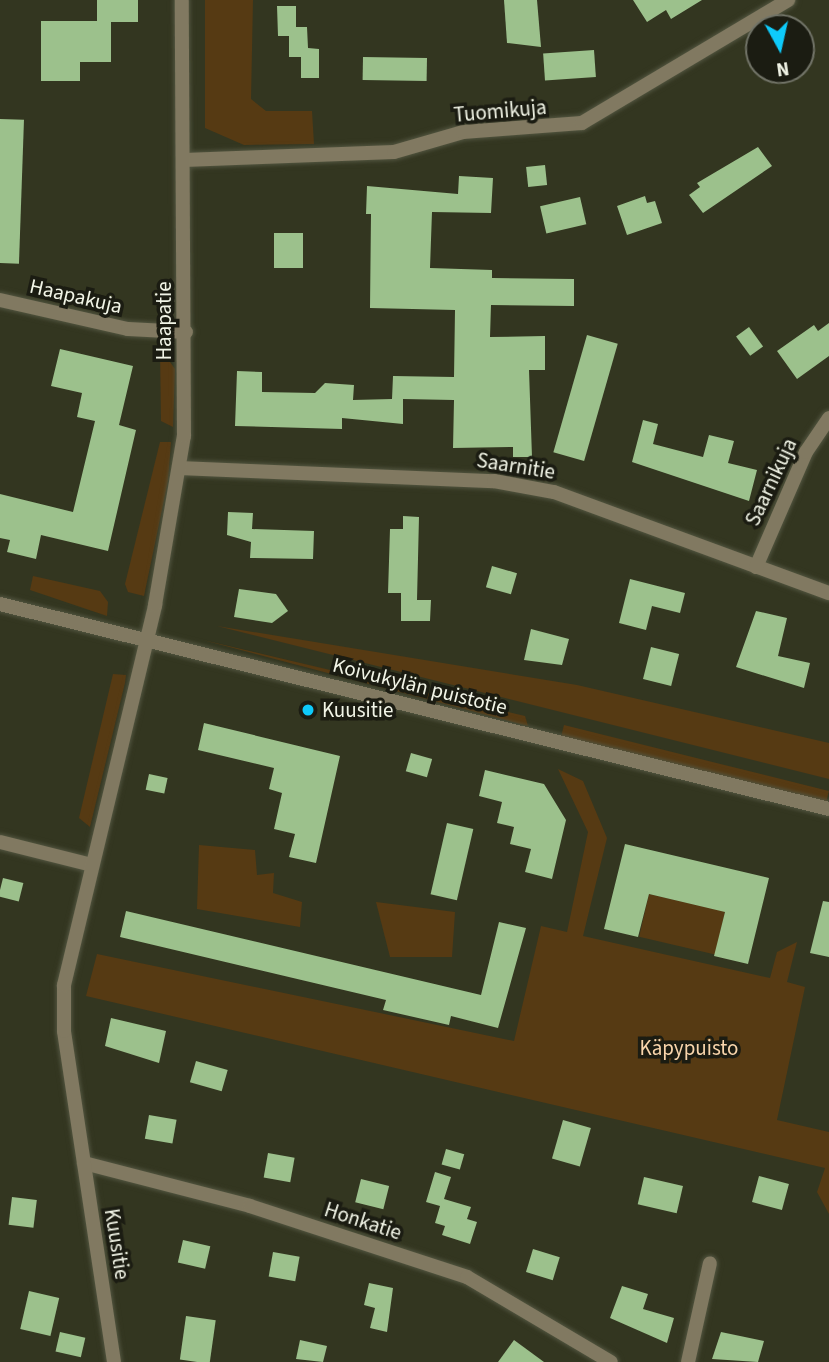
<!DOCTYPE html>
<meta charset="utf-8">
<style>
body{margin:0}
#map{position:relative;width:829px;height:1362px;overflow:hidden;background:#333620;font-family:"Source Sans 3",sans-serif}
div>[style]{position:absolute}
.green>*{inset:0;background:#563a13;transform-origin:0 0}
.building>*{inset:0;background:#9cc18c;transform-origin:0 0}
.roads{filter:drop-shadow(0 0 2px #525540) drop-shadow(0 0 2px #525540)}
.minor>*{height:14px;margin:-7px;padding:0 7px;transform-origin:7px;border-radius:7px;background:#817961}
.tertiary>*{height:14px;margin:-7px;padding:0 7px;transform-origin:7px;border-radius:7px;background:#817961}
.dots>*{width:19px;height:19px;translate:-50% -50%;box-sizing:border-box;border:4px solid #1b1c12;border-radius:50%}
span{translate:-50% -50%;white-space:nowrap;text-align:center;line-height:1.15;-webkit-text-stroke:7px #1b1c12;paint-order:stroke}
.street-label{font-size:21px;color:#f2f5e7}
.poi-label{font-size:21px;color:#f2f5e7}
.left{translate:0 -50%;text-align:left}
.park-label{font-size:21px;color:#f9d6ac}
.north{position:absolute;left:745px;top:14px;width:70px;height:70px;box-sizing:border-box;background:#1b1c12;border:2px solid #717367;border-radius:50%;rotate:172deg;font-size:19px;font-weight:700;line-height:28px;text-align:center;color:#f2f5e7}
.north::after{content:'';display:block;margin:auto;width:24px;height:32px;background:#0ecafa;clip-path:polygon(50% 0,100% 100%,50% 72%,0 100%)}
</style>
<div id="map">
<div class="green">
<i style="clip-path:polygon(205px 0,253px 0,251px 99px,266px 111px,312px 111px,314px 144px,244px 145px,205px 128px)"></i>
<i style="clip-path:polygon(160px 348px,175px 369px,173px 427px,161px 421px)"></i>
<i style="clip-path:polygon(160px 442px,171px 442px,168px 481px,144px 596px,128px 592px,125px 584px)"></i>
<i style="clip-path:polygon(33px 576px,100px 591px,108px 602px,107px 616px,30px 590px)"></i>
<i style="clip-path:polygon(217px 626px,577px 685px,829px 743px,829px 779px)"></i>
<i style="clip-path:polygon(203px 640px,525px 716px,528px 726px)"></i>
<i style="clip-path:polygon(113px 674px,126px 675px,125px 683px,90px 827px,79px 818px)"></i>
<i style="left:564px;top:725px;width:273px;height:12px;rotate:14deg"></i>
<i style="clip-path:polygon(558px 769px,583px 781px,607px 838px,583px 936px,770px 978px,777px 952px,797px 942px,787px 982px,805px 987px,777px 1120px,829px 1132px,829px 1214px,817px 1192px,825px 1168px,86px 996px,97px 954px,514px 1041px,541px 926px,567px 932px,588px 832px)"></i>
<i style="clip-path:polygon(199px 845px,255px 850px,257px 875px,274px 873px,273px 893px,302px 902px,300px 927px,197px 909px)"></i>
<i style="left:649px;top:894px;width:78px;height:44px;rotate:13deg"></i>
<i style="clip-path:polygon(376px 902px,455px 912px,452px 957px,390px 957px)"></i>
</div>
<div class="building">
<i style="clip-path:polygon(97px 0,138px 0,138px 22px,111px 22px,111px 62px,80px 62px,80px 81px,41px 81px,41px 21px,97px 21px)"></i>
<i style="clip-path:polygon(504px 0,537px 0,541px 47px,507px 43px)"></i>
<i style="clip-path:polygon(633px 0,702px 0,671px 19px,666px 10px,647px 22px)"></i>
<i style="clip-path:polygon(277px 6px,296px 6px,296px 27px,307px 27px,308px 48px,319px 49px,319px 78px,301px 78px,301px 57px,289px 57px,289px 36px,278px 36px)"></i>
<i style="left:594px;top:50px;width:27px;height:51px;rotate:86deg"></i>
<i style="left:363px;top:57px;width:64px;height:23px;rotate:1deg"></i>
<i style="left:0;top:119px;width:24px;height:144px;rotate:2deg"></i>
<i style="clip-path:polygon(758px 147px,772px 166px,703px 213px,689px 195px,700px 187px,697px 183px)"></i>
<i style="left:545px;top:165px;width:20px;height:19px;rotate:84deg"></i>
<i style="clip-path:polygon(459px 176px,493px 178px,491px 213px,432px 212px,430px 268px,492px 270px,492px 278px,574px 279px,574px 306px,491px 305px,490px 337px,545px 336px,545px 370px,529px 370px,532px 457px,513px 457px,513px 447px,453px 448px,454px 400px,403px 399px,403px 424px,342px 418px,342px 429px,235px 426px,237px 371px,262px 372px,262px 392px,315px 393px,325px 383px,354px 385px,353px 400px,392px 399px,393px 376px,454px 377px,455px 310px,370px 308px,371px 214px,366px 214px,367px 186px,458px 194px)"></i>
<i style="clip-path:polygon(645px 196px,647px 203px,655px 201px,662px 223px,627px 235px,617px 206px)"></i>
<i style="left:580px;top:197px;width:28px;height:41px;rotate:77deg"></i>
<i style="left:303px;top:233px;width:35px;height:29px;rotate:90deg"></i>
<i style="clip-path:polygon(829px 323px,829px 356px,797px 379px,777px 351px,814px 325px,818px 331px)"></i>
<i style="left:749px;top:327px;width:24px;height:16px;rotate:54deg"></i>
<i style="left:587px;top:335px;width:32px;height:122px;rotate:16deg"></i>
<i style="clip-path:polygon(60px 349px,133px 366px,119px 425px,136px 430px,108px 551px,41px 535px,36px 559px,7px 552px,10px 540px,0 538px,0 494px,73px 512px,95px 421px,77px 417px,82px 393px,51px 386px)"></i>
<i style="clip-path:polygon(643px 420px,658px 424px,653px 444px,703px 457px,709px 435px,734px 441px,728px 463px,757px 470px,749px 501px,632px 462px)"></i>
<i style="clip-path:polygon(228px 512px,253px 513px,252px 529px,314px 531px,313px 559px,250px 558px,251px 542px,227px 535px)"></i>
<i style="clip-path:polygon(403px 516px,419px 517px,417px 600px,431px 600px,430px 621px,401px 621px,401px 593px,388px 593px,390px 529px,403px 529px)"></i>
<i style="left:492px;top:566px;width:26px;height:22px;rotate:16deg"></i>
<i style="clip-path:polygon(630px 579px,685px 593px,680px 613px,652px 606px,646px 630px,619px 623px)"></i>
<i style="clip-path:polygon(239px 589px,276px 594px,288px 611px,272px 623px,234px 617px)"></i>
<i style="clip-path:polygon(756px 611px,787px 618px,778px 656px,810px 663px,804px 688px,736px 667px)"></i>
<i style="clip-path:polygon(531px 629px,569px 639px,562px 665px,524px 660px)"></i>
<i style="left:651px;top:647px;width:29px;height:33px;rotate:14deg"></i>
<i style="clip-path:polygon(204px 723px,340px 756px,316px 863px,289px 857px,295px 834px,274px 829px,282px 793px,269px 789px,274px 768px,198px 750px)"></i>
<i style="left:411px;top:753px;width:22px;height:19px;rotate:16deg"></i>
<i style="clip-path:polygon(485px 770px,544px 784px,566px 820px,552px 879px,525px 872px,531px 849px,510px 844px,514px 827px,497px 823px,502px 802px,479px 796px)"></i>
<i style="left:149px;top:774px;width:19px;height:16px;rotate:12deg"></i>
<i style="left:447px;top:823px;width:27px;height:73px;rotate:13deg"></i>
<i style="clip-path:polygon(625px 844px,769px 878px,748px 964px,714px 956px,725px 912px,649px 894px,638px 937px,604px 929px)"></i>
<i style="left:3px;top:878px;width:21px;height:19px;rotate:14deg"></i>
<i style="clip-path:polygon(823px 901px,829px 902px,829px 957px,810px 953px)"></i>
<i style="clip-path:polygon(126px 911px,481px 995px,499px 922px,526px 928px,498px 1028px,451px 1016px,449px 1025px,383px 1010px,386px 1000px,120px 937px)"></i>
<i style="clip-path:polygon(111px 1018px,166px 1031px,159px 1063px,105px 1046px)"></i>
<i style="left:196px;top:1061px;width:33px;height:22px;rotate:16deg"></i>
<i style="left:149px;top:1115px;width:28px;height:24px;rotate:10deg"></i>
<i style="left:563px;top:1120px;width:29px;height:40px;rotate:16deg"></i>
<i style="left:446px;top:1149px;width:19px;height:16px;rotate:16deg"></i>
<i style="left:268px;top:1153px;width:27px;height:25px;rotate:10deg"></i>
<i style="clip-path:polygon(435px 1172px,451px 1177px,444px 1199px,471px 1207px,467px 1219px,477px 1222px,470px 1244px,442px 1235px,445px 1226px,435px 1223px,440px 1206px,426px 1202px)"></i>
<i style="left:759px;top:1176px;width:31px;height:27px;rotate:15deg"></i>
<i style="left:644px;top:1177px;width:40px;height:28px;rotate:13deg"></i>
<i style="left:361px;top:1179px;width:29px;height:24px;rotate:14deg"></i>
<i style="left:12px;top:1197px;width:25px;height:28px;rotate:7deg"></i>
<i style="left:183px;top:1240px;width:28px;height:23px;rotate:13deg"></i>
<i style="left:533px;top:1249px;width:28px;height:24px;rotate:17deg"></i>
<i style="left:273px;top:1252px;width:27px;height:25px;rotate:10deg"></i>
<i style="clip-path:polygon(369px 1283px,393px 1288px,387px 1332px,370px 1328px,375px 1308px,364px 1305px)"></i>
<i style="clip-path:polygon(622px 1286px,648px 1294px,643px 1309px,674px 1318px,667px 1343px,610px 1318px)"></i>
<i style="left:29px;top:1291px;width:31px;height:39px;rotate:13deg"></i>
<i style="left:186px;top:1316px;width:30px;height:44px;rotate:8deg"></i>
<i style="left:60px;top:1332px;width:26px;height:20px;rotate:13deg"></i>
<i style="clip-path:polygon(721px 1332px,764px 1341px,758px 1362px,712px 1359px)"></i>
<i style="clip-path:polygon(300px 1340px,327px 1346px,323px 1362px,296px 1359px)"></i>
<i style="clip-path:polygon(514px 1340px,544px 1362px,498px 1362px)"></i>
</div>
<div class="roads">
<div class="minor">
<i style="left:184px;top:160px;width:210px;rotate:-2.2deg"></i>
<i style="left:394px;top:152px;width:72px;rotate:-16.2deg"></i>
<i style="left:463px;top:132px;width:119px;rotate:-4.3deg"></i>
<i style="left:582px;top:123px;width:240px;rotate:-30.8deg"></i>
<i style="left:0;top:300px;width:131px;rotate:12.8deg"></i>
<i style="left:128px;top:329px;width:58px;rotate:3deg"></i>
<i style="left:179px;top:468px;width:315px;rotate:2.4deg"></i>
<i style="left:494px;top:481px;width:61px;rotate:10.4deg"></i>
<i style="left:554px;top:492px;width:293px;rotate:20.2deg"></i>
<i style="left:756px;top:567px;width:125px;rotate:-66.5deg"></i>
<i style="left:806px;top:452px;width:41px;rotate:-55.9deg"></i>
<i style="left:0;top:842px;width:95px;rotate:14deg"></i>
<i style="left:84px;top:1163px;width:171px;rotate:14.5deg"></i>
<i style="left:250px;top:1206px;width:228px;rotate:18.1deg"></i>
<i style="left:467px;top:1277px;width:167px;rotate:30.6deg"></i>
<i style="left:114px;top:1362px;width:335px;rotate:-98.6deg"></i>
<i style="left:64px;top:1031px;width:46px;rotate:-90deg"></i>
<i style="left:64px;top:985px;width:391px;rotate:-76.5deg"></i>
<i style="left:155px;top:605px;width:171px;rotate:-80.3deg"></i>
<i style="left:184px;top:436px;width:436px;rotate:-90.3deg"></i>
<i style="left:688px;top:1362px;width:101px;rotate:-77.5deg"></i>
</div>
<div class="tertiary">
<i style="left:0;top:604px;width:854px;rotate:13.89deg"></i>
</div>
</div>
<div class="dots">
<i style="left:308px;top:710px;background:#0ecafa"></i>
</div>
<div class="street-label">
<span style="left:500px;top:111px;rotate:-5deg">Tuomikuja</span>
<span style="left:76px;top:296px;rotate:13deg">Haapakuja</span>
<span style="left:164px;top:321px;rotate:-90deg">Haapatie</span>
<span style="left:516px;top:466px;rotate:9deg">Saarnitie</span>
<span style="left:771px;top:482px;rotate:-65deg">Saarnikuja</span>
<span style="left:420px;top:686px;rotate:14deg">Koivukylän puistotie</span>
<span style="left:363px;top:1221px;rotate:18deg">Honkatie</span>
<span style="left:117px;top:1244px;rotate:81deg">Kuusitie</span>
</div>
<div class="poi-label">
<span class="left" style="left:322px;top:710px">Kuusitie</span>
</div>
<div class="park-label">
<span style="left:689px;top:1048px">Käpypuisto</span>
</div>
<div class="north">N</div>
</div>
